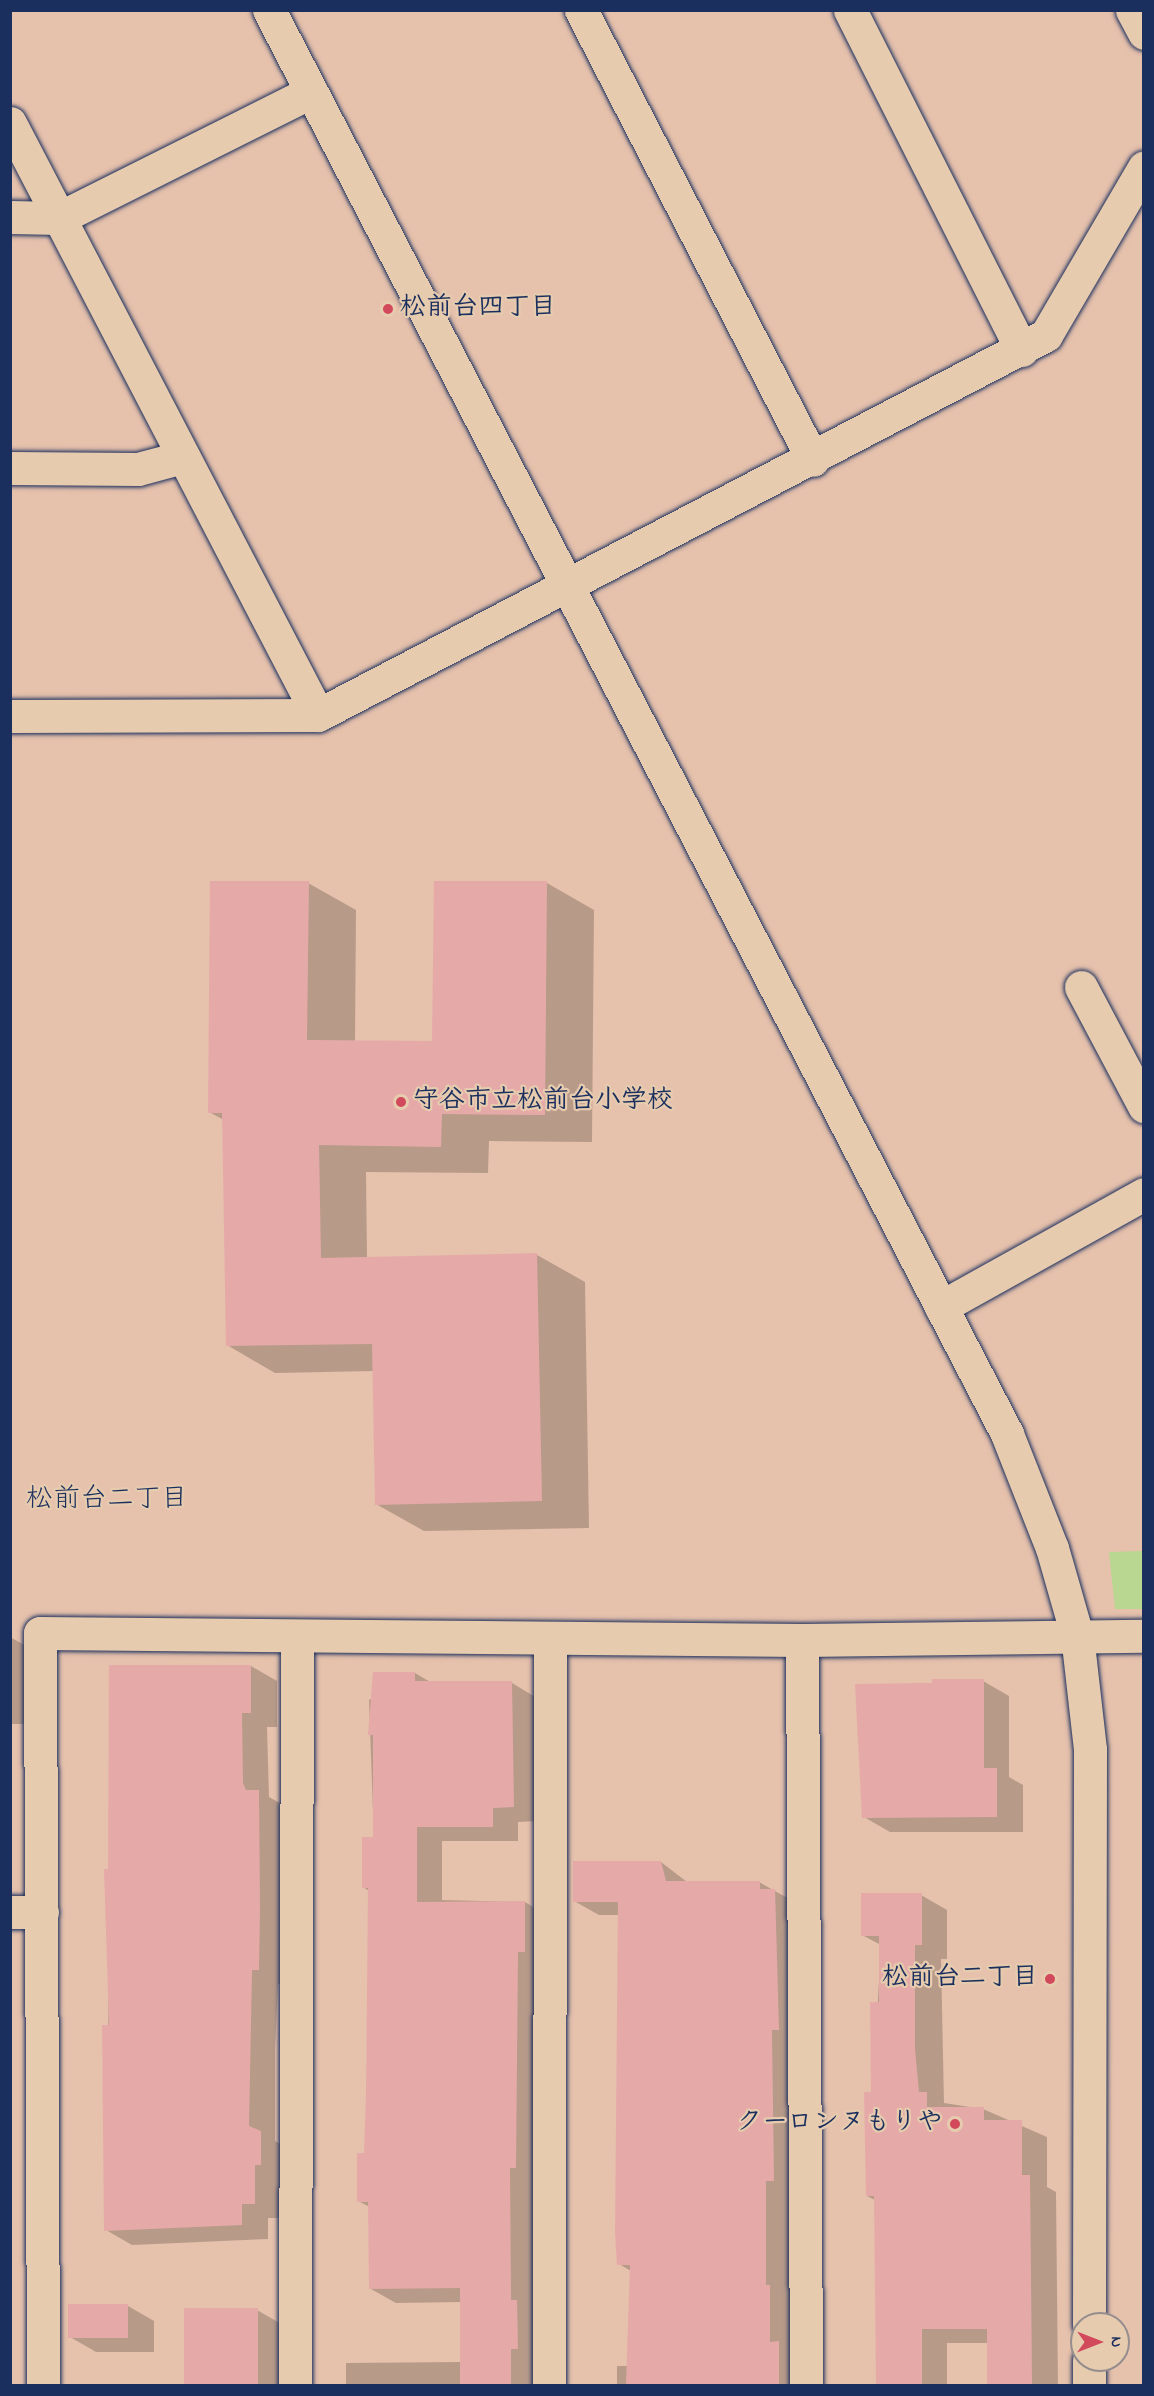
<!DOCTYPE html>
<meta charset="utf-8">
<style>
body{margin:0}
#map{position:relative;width:1154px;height:2396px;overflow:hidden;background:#e6c1ac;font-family:"Indie Flower","Klee One",sans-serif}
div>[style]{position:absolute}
.green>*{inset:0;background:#b9d790}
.shadow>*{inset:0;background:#0003}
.building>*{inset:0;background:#e5aaa8;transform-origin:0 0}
.roads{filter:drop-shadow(0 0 2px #1b2f5e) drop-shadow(0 0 2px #1b2f5e)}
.street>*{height:33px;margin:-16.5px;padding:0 16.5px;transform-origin:16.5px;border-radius:16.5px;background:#e7cbae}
.secondary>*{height:33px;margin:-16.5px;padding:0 16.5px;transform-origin:16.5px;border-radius:16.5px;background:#e7cbae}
.dots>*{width:16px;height:16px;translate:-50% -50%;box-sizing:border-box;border:3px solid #e7cbae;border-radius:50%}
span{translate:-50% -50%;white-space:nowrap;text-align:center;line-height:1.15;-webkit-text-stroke:4.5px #e7cbae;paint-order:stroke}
.poi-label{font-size:26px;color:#1b2f5e;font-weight:700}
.left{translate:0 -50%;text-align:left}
.right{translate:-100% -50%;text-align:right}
.neighbourhood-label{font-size:27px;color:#1b2f5e}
.frame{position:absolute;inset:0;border:12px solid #1b2f5e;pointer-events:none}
.north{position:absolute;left:1070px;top:2312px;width:60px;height:60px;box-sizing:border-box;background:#e7cbae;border:2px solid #958d8e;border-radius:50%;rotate:90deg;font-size:16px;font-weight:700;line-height:24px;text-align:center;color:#1b2f5e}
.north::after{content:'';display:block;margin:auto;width:21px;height:27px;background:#d1495b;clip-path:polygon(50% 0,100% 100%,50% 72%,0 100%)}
</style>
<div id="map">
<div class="green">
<i style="clip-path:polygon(1143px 1551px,1143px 1609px,1115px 1609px,1109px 1552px)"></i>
</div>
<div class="shadow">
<i style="clip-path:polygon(308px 883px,356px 910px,355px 1042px,434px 1042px,547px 883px,594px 910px,592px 1142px,489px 1141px,488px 1173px,366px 1172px,367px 1258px,537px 1255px,585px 1282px,589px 1528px,424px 1531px,376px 1504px,374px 1371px,275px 1373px,227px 1345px,224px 1120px,209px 1112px)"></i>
<i style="clip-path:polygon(10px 1637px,44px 1656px,44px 1724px,10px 1724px)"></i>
<i style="clip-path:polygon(251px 1666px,277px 1681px,277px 1727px,267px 1727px,269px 1797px,285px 1806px,285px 1984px,278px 1984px,275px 2051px,275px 2141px,286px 2147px,281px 2218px,268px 2218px,268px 2239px,132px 2245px,106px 2230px,110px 1870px)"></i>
<i style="clip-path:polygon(415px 1673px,432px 1683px,512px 1683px,537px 1698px,539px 1821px,518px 1822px,518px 1841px,442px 1841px,442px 1900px,525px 1902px,550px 1917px,536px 2386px,346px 2386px,346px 2363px,461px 2362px,461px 2302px,396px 2303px,371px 2289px,370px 2207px,358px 2201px,366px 2155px,369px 1891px,363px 1887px,374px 1839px,369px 1700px)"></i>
<i style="clip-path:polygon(983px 1681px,1009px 1696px,1009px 1777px,1023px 1785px,1023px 1832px,890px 1832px,864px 1817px,857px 1686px)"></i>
<i style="clip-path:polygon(661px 1862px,687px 1882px,759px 1882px,800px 1905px,804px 2386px,617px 2386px,617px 2366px,628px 2366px,631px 2271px,619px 2264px,619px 1915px,599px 1915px,574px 1901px)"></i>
<i style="clip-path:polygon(921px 1895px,947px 1910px,947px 1959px,941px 1959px,944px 2103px,983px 2109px,1047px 2137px,1047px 2187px,1056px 2192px,1058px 2386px,988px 2386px,988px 2343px,947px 2343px,947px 2386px,878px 2386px,875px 2200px,867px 2196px,881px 1945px,862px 1935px)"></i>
<i style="clip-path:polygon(70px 2306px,128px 2306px,154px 2321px,154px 2352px,96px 2352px,70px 2337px)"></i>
<i style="clip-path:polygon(185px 2310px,257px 2310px,283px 2325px,286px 2386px,185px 2386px)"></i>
</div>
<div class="building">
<i style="clip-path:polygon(210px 881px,309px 881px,307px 1040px,432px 1041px,434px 881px,547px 881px,545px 1115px,442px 1114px,441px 1147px,319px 1145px,321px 1258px,537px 1253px,542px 1501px,375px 1505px,372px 1344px,226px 1346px,222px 1113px,208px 1113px)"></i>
<i style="clip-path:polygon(109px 1665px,251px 1665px,251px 1713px,242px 1713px,243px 1783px,246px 1790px,259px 1790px,260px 1908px,259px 1970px,252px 1970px,249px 2126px,261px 2131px,261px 2165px,255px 2165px,255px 2204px,242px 2204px,242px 2225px,104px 2231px,102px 2025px,109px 2025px,104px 1869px,108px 1869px)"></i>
<i style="clip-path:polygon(373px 1672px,415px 1672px,415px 1681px,512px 1681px,514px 1807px,493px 1808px,493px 1827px,417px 1827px,417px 1902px,525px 1901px,525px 1952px,518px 1952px,516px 2168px,510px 2168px,511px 2300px,517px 2300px,518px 2349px,511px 2349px,511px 2385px,460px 2385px,460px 2288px,369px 2289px,368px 2202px,357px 2202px,357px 2153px,364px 2153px,366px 2094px,368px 1888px,362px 1888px,362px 1837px,373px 1837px,373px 1735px,368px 1735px)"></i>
<i style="clip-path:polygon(932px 1679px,984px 1679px,984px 1768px,997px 1768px,997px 1817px,862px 1818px,855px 1684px,932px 1683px)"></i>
<i style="clip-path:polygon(573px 1861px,661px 1861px,666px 1881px,760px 1881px,760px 1889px,775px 1889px,779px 2030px,772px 2030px,774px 2181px,766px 2181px,766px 2285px,770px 2285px,770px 2342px,779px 2341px,779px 2385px,626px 2385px,630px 2265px,617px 2265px,615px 2234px,618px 1902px,573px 1902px)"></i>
<i style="clip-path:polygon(861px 1893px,922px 1893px,922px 1945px,915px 1945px,915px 2049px,919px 2092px,927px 2092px,927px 2107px,984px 2107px,984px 2120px,1022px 2120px,1022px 2175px,1030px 2175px,1032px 2385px,987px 2385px,987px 2329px,922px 2329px,922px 2385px,876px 2385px,874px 2196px,866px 2196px,864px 2092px,871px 2092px,870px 2002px,879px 2002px,879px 1936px,861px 1936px)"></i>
<i style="left:128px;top:2304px;width:34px;height:60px;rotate:90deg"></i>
<i style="left:184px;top:2308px;width:74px;height:77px"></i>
</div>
<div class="roads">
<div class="street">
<i style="left:581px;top:10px;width:506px;rotate:62.73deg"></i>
<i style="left:850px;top:10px;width:381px;rotate:63.2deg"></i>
<i style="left:1132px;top:10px;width:26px;rotate:62deg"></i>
<i style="left:10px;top:123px;width:667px;rotate:62.51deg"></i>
<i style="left:10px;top:217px;width:49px;rotate:1.2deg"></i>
<i style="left:59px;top:218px;width:282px;rotate:-26.6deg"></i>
<i style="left:10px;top:468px;width:128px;rotate:0.4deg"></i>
<i style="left:138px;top:469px;width:47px;rotate:-14.9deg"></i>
<i style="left:10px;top:716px;width:308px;rotate:-0.2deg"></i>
<i style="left:318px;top:715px;width:821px;rotate:-27.56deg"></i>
<i style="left:1046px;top:335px;width:194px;rotate:-59.7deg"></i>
<i style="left:1081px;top:987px;width:135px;rotate:62.1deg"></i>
<i style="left:941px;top:1307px;width:232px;rotate:-29.1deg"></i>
<i style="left:802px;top:1640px;width:746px;rotate:89.69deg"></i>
<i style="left:10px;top:1912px;width:32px"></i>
<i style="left:43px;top:2386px;width:753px;rotate:-90.23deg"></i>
<i style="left:40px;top:1633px;width:762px;rotate:0.53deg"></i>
<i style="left:802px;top:1640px;width:342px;rotate:-0.7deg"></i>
<i style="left:295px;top:2386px;width:750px;rotate:-89.85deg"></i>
<i style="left:549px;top:2386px;width:747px;rotate:-89.92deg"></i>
</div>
<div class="secondary">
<i style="left:269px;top:10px;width:1604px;rotate:62.6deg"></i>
<i style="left:1007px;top:1434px;width:123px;rotate:68.5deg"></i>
<i style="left:1052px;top:1548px;width:91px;rotate:74deg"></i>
<i style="left:1077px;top:1635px;width:115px;rotate:83.5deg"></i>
<i style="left:1090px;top:1749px;width:575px;rotate:90.1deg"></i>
<i style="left:1089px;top:2386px;width:26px;rotate:-90deg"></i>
</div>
</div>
<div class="dots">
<i style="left:388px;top:309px;background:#d1495b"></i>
<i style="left:401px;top:1102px;background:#d1495b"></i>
<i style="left:1050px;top:1979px;background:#d1495b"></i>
<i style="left:955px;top:2124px;background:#d1495b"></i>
</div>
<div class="poi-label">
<span class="left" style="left:400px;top:309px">松前台四丁目</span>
<span class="left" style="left:413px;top:1102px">守谷市立松前台小学校</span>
<span class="right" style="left:1038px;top:1979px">松前台二丁目</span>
<span class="right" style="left:943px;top:2124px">クーロンヌもりや</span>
</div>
<div class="neighbourhood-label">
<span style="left:107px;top:1500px">松前台二丁目</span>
</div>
<div class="frame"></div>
<div class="north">N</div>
</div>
